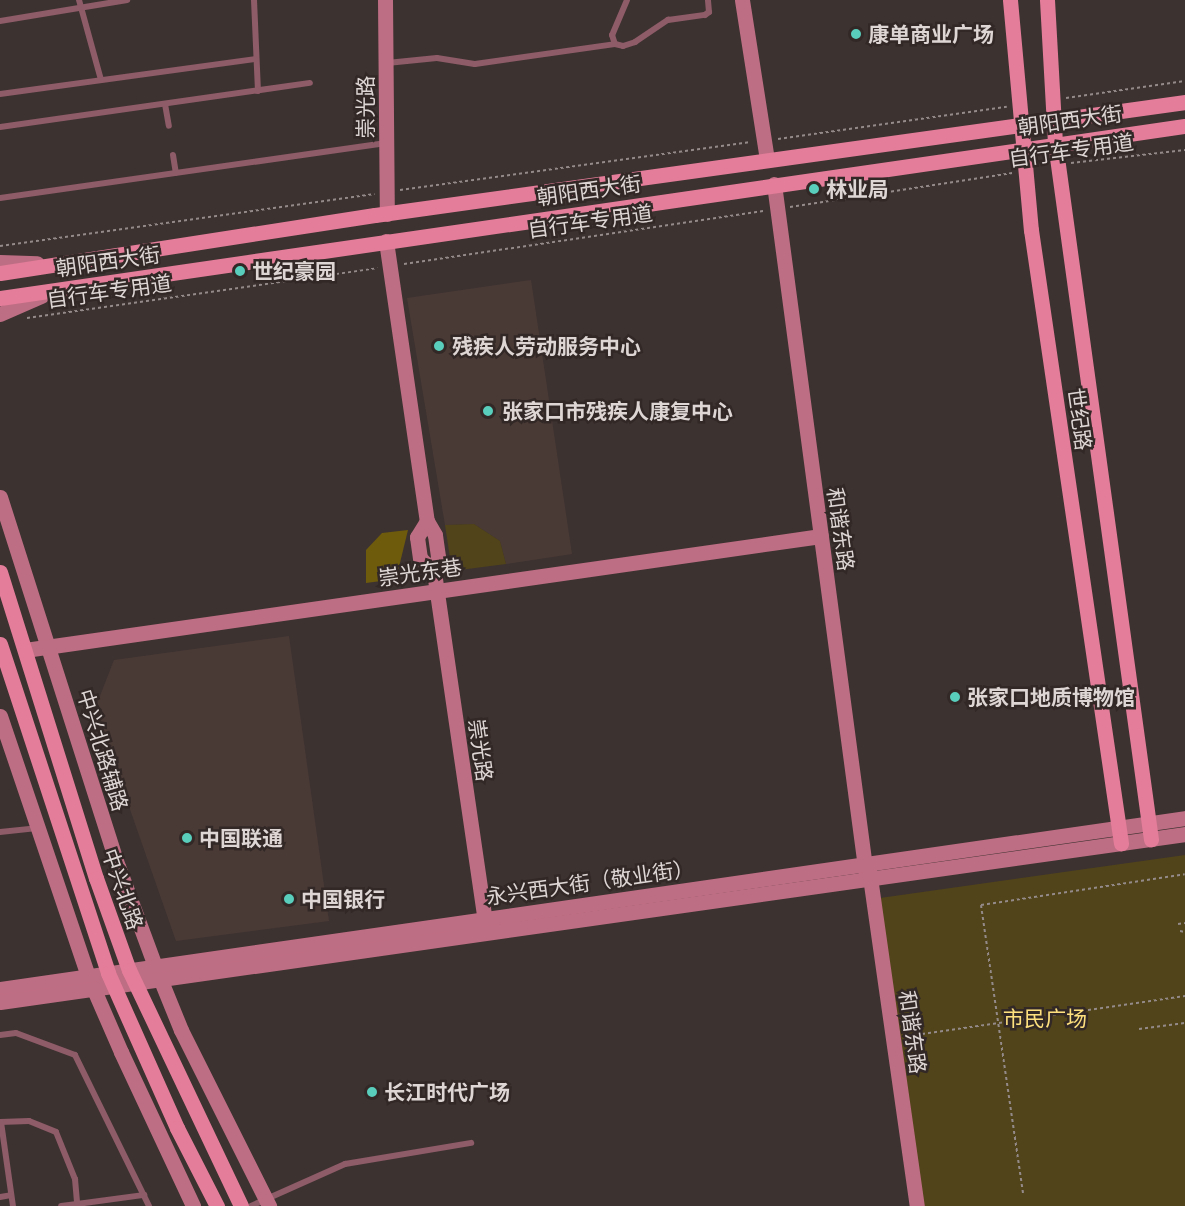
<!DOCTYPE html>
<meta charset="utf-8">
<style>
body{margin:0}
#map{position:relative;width:1185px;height:1206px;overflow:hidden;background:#3c3230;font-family:"Titillium Web","Noto Sans SC",sans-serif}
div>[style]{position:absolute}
.built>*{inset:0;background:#4a3a36}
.green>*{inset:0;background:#51441a}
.forest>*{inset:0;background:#6f5b0c}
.path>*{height:2px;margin-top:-1px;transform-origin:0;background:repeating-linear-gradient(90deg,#938a89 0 3px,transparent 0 6px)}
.lane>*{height:6px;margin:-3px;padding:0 3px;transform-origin:3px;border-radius:3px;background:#8e5b68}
.secondary>*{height:15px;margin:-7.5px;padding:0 7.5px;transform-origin:7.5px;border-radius:7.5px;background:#be6e84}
.primary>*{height:15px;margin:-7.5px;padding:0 7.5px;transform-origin:7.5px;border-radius:7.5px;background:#e47d99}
.dots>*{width:16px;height:16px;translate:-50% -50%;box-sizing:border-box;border:3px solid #322826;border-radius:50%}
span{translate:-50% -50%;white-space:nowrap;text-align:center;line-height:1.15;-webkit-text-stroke:5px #322826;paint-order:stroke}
.poi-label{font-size:21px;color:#ddd6d5;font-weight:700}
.left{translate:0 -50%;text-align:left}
.street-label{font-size:21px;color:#ddd6d5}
.park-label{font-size:21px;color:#fee07e}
</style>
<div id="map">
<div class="built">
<i style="clip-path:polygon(531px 280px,572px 554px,506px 564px,500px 541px,474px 524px,445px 525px,407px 298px)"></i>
<i style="clip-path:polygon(289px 636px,329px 921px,176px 941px,95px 709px,114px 660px)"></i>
</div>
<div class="green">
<i style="clip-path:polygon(474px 524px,500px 541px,506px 564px,452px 571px,445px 525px)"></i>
<i style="clip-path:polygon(1185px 855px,1185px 1206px,923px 1206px,880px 898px)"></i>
</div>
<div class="forest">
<i style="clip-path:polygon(408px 530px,396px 579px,366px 583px,366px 550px,382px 533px)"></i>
</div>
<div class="path">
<i style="left:1066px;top:98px;width:120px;rotate:-8.1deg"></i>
<i style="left:778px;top:139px;width:231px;rotate:-8deg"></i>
<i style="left:1071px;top:163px;width:115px;rotate:-6.5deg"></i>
<i style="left:400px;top:190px;width:354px;rotate:-7.8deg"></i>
<i style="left:790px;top:207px;width:225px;rotate:-8.7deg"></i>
<i style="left:0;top:246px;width:378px;rotate:-7.9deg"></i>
<i style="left:404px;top:264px;width:363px;rotate:-8.4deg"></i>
<i style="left:27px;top:318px;width:354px;rotate:-8.1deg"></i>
<i style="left:1178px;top:924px;width:7px;rotate:-8deg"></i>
<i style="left:1180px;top:931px;width:5px;rotate:11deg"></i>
<i style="left:1139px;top:1029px;width:46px;rotate:-7.4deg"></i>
<i style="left:922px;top:1034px;width:266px;rotate:-8.2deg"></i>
<i style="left:1023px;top:1193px;width:291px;rotate:-98.3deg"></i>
<i style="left:981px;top:905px;width:206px;rotate:-8.6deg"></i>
</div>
<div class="lane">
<i style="left:79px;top:0;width:83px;rotate:74.6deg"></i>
<i style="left:254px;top:0;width:91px;rotate:87.5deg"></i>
<i style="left:627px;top:0;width:38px;rotate:113deg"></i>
<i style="left:612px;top:35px;width:9px;rotate:72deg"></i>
<i style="left:615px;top:44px;width:8px;rotate:14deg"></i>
<i style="left:623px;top:46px;width:13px;rotate:-18deg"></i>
<i style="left:635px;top:42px;width:40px;rotate:-34deg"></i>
<i style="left:668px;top:20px;width:37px;rotate:-8deg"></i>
<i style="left:705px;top:15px;width:5px;rotate:-37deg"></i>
<i style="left:709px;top:12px;width:12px;rotate:-95deg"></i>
<i style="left:0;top:21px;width:129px;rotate:-9.4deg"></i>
<i style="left:387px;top:63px;width:50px;rotate:-5.7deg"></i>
<i style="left:437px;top:58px;width:38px;rotate:9deg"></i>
<i style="left:475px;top:64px;width:141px;rotate:-8.1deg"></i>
<i style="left:0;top:94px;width:257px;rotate:-7.8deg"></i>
<i style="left:165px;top:104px;width:22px;rotate:80deg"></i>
<i style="left:0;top:127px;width:313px;rotate:-8.1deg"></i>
<i style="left:173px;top:155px;width:18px;rotate:81deg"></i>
<i style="left:0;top:198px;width:390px;rotate:-8.1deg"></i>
<i style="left:0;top:832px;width:37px;rotate:-6deg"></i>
<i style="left:0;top:1035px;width:16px;rotate:-7deg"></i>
<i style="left:16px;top:1033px;width:63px;rotate:20.4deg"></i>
<i style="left:75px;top:1055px;width:168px;rotate:63.9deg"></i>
<i style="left:0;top:1122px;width:29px;rotate:-2deg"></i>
<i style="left:29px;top:1121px;width:29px;rotate:22deg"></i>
<i style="left:56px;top:1132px;width:51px;rotate:68deg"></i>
<i style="left:75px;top:1179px;width:25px;rotate:85deg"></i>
<i style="left:77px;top:1204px;width:16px;rotate:173deg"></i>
<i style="left:1px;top:1122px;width:85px;rotate:81.9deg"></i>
<i style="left:0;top:1197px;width:11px;rotate:-10deg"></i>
<i style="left:77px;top:1204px;width:68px;rotate:-7.7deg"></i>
<i style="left:251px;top:1206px;width:103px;rotate:-24.1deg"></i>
<i style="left:345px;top:1164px;width:128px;rotate:-9.5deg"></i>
</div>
<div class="secondary">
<i style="left:385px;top:0;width:214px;rotate:89.5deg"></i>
<i style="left:742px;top:0;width:162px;rotate:81.1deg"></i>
<i style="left:774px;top:184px;width:696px;rotate:82.41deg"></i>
<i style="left:386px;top:241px;width:283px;rotate:81.7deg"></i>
<i style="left:427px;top:521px;width:16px;rotate:60deg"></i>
<i style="left:435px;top:535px;width:22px;rotate:82deg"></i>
<i style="left:438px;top:557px;width:16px;rotate:105deg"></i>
<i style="left:434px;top:572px;width:359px;rotate:81.7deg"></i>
<i style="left:0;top:262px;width:37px;rotate:2deg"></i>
<i style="left:0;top:314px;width:45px;rotate:-23.7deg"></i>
<i style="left:0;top:497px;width:387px;rotate:72.3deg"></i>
<i style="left:118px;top:866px;width:107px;rotate:69.7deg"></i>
<i style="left:155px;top:966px;width:69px;rotate:67.9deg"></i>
<i style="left:181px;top:1030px;width:197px;rotate:63.4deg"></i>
<i style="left:427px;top:521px;width:19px;rotate:122deg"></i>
<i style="left:417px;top:537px;width:21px;rotate:82deg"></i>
<i style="left:420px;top:558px;width:20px;rotate:45deg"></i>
<i style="left:25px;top:650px;width:804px;rotate:-8.15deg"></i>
<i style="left:0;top:716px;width:274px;rotate:71.3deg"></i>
<i style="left:88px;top:976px;width:83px;rotate:66.5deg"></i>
<i style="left:121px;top:1052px;width:170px;rotate:64.9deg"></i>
<i style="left:869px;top:870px;width:339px;rotate:81.9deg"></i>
<i style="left:0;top:989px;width:1197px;rotate:-8.21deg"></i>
<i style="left:0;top:1002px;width:1197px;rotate:-8.07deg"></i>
</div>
<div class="primary">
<i style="left:1010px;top:0;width:231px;rotate:84.8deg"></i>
<i style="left:1031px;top:230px;width:620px;rotate:81.65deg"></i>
<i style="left:1047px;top:0;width:143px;rotate:86.8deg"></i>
<i style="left:1055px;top:143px;width:703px;rotate:82.15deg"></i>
<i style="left:0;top:273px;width:379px;rotate:-8.8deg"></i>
<i style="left:375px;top:215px;width:818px;rotate:-7.94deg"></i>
<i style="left:0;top:298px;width:1197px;rotate:-8.26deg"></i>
<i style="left:0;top:572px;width:321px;rotate:72.6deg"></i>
<i style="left:96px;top:878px;width:98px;rotate:70.3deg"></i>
<i style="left:129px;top:970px;width:261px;rotate:64.6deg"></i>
<i style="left:0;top:644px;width:346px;rotate:71.8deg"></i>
<i style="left:108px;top:973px;width:170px;rotate:66deg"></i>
<i style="left:177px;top:1128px;width:88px;rotate:62.9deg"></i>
</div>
<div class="dots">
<i style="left:856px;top:34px;background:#5acebd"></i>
<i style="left:814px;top:189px;background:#5acebd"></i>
<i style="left:240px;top:271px;background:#5acebd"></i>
<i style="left:439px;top:346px;background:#5acebd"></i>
<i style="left:488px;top:411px;background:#5acebd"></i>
<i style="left:955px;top:697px;background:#5acebd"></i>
<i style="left:187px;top:838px;background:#5acebd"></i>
<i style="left:289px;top:899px;background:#5acebd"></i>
<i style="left:372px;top:1092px;background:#5acebd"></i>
</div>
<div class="poi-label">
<span class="left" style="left:868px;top:34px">康单商业广场</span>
<span class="left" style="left:826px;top:189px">林业局</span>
<span class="left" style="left:252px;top:271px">世纪豪园</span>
<span class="left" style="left:452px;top:346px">残疾人劳动服务中心</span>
<span class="left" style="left:502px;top:411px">张家口市残疾人康复中心</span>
<span class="left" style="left:967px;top:697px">张家口地质博物馆</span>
<span class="left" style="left:199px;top:838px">中国联通</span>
<span class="left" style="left:301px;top:899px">中国银行</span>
<span class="left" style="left:384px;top:1092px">长江时代广场</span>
</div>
<div class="street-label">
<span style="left:365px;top:107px;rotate:-90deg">崇光路</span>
<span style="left:1070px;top:120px;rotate:-8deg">朝阳西大街</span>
<span style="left:1071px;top:150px;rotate:-8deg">自行车专用道</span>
<span style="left:589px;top:190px;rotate:-8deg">朝阳西大街</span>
<span style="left:590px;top:221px;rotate:-8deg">自行车专用道</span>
<span style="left:108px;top:261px;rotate:-8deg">朝阳西大街</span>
<span style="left:109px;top:291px;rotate:-8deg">自行车专用道</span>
<span style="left:1080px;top:419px;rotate:82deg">世纪路</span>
<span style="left:841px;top:529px;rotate:82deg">和谐东路</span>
<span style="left:420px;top:572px;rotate:-8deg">崇光东巷</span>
<span style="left:103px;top:750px;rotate:73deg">中兴北路辅路</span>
<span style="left:481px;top:750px;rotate:82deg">崇光路</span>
<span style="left:590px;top:882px;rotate:-8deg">永兴西大街（敬业街）</span>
<span style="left:123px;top:889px;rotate:71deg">中兴北路</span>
<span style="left:913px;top:1032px;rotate:82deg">和谐东路</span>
</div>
<div class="park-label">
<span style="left:1045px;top:1018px">市民广场</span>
</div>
</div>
